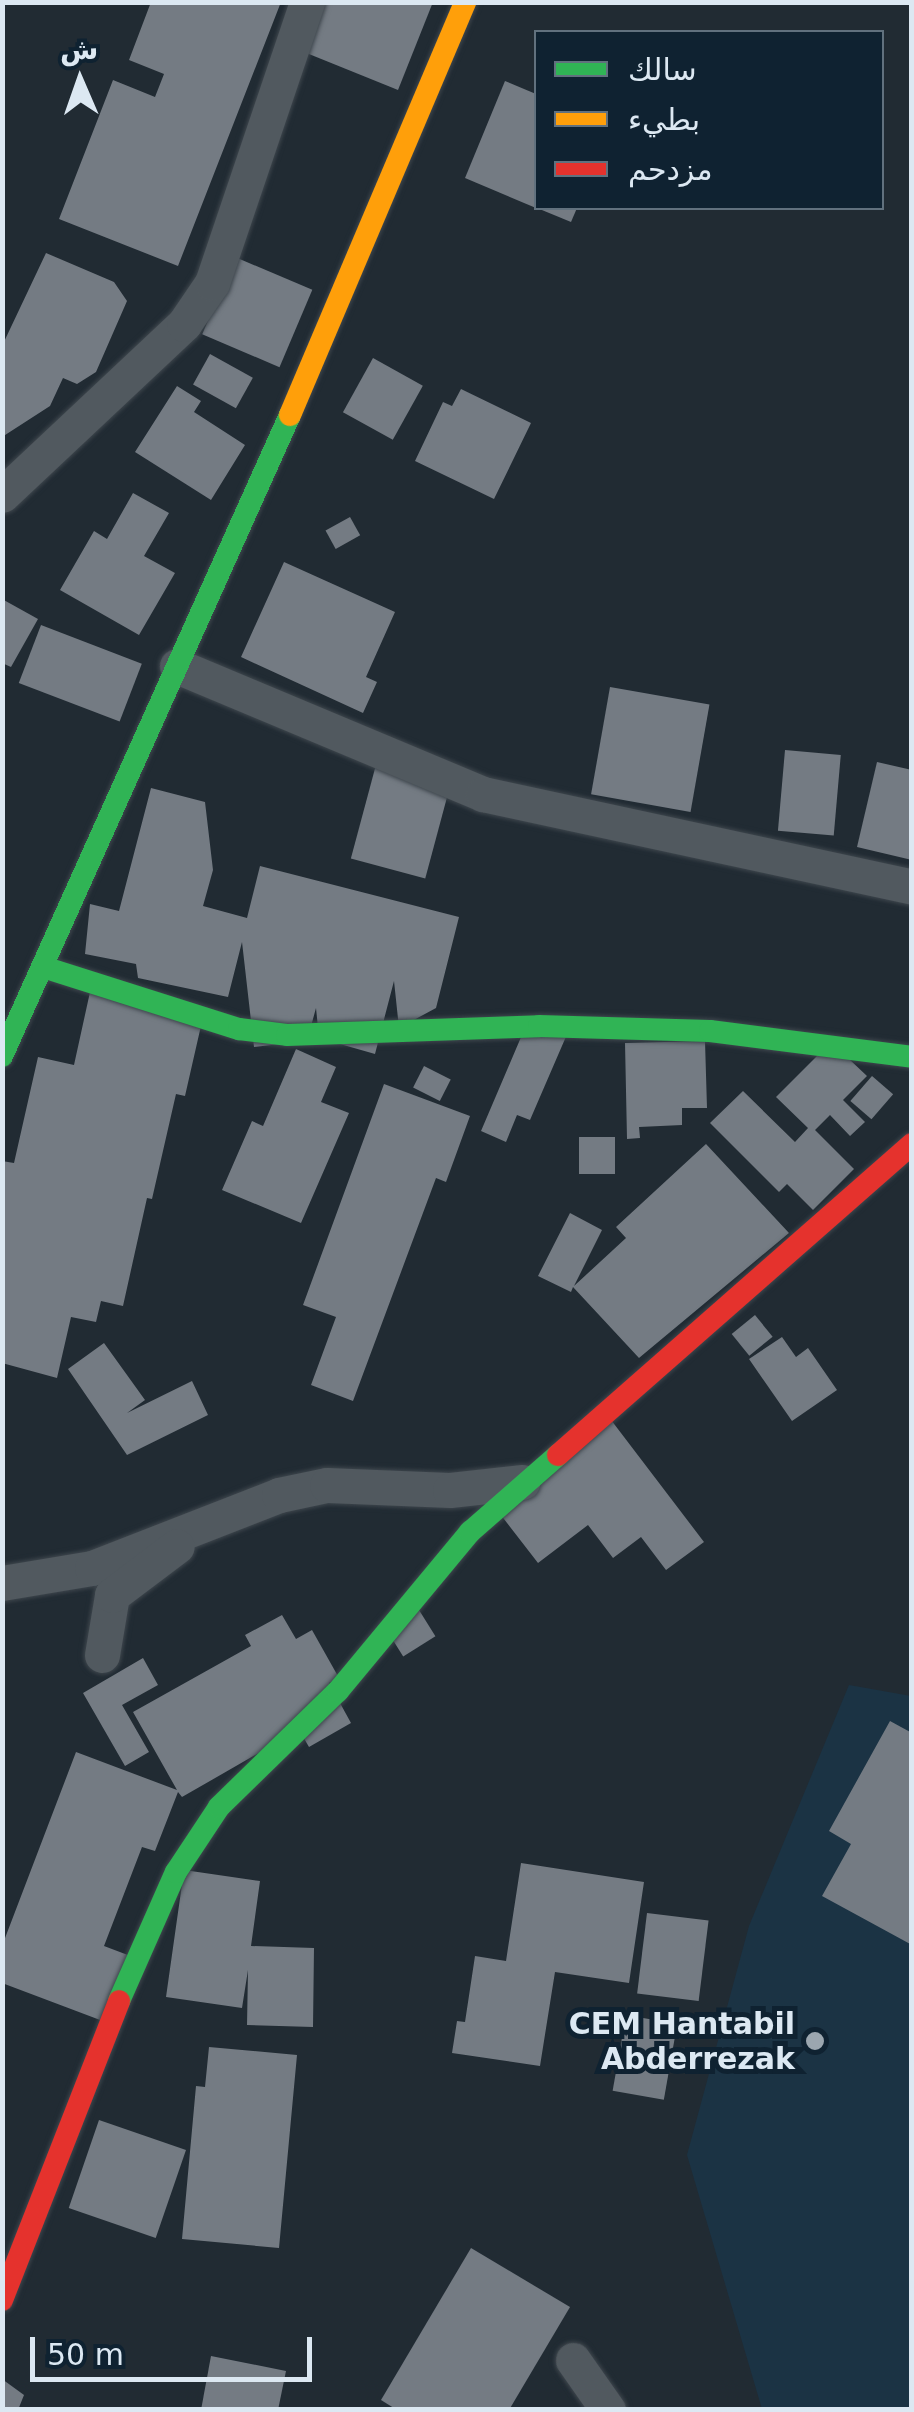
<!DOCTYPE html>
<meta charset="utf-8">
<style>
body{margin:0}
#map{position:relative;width:914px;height:2412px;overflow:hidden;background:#212b33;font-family:"DejaVu Sans",Vazirmatn,sans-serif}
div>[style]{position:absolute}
.built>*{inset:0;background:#1b3344}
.building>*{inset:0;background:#747b83;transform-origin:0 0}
.roads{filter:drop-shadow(0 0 2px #3e464d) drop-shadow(0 0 2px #3e464d)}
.street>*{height:35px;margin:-17.5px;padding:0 17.5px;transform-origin:17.5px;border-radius:17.5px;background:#51595f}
.fast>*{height:22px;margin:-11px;padding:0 11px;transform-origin:11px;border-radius:11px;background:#30b455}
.slow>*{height:22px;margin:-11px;padding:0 11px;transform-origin:11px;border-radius:11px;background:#ff9f0a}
.jam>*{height:22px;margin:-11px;padding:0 11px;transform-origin:11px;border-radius:11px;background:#e5322d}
.dots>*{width:28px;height:28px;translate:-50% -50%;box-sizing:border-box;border:5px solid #0f2231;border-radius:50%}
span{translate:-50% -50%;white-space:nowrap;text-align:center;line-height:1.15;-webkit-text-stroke:10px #0f2231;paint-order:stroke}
.poi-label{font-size:30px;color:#dce8f2;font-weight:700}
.right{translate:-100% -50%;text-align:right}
.frame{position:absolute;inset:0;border:5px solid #dce8f2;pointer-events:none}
.legend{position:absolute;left:534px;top:30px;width:350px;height:180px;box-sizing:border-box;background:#0f2231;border:2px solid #61717e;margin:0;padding:12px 18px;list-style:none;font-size:30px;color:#dce8f2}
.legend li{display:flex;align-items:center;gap:20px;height:50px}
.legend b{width:50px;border:2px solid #61717e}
.north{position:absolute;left:30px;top:30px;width:100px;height:100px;-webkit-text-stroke:8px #0f2231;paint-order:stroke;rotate:358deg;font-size:28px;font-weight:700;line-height:40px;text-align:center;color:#dce8f2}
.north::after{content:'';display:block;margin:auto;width:35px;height:45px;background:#dce8f2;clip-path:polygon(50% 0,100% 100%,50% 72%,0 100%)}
.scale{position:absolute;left:30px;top:2337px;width:282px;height:45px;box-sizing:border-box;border:5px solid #dce8f2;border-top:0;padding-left:12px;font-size:30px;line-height:35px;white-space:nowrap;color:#dce8f2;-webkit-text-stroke:8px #0f2231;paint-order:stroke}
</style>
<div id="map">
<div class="built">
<i style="clip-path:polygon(849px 1685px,911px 1696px,911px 2409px,762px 2409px,687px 2155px,749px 1926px)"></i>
</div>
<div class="building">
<i style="clip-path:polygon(151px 2px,281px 2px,178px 266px,59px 219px,113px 80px,155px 97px,164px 74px,129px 60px)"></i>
<i style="clip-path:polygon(319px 2px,433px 2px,398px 90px,299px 50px)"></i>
<i style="clip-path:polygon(505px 81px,536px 94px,536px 208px,465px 178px)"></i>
<i style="clip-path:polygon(537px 208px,577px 208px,571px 222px)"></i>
<i style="clip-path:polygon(46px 253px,114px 282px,127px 301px,96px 372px,77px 384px,63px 378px,50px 406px,2px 437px,2px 346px)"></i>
<i style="left:235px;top:257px;width:84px;height:84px;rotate:23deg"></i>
<i style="left:210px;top:354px;width:49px;height:35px;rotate:29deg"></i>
<i style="left:373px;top:358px;width:57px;height:62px;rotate:29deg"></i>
<i style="clip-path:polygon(177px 386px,201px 401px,194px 412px,245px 445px,211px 500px,135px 452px)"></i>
<i style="clip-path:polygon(461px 389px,531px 423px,494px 499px,415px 461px,443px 402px,452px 406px)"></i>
<i style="clip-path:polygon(133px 493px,169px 513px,144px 556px,175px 573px,139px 635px,60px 590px,94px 531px,107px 539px)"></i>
<i style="left:350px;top:517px;width:21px;height:28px;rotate:61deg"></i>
<i style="clip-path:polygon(284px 562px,395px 612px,366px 677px,377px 682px,363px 713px,241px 657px)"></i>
<i style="clip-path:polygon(2px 599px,38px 619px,11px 667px,2px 663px)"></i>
<i style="left:41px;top:625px;width:108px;height:62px;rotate:21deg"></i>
<i style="left:610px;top:687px;width:101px;height:109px;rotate:10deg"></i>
<i style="left:785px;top:750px;width:56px;height:81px;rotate:5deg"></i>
<i style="left:377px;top:761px;width:77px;height:101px;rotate:15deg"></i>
<i style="clip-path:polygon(877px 762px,912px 770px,912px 860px,857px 847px)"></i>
<i style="clip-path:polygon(151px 788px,205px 802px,213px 870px,203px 906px,247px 918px,260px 866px,459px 917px,436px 1008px,399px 1028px,394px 981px,375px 1054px,319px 1038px,316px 1008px,307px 1041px,254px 1047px,242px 942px,228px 997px,138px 978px,136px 964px,85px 954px,90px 904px,119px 911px)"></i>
<i style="clip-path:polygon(90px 992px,203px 1017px,185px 1096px,176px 1094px,152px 1199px,147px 1198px,123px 1306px,101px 1301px,96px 1322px,71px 1317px,57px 1378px,2px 1363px,2px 1161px,14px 1163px,38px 1057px,74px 1065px)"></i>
<i style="clip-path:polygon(530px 1016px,568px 1032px,530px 1120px,517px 1115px,506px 1142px,481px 1131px)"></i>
<i style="clip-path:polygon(705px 1041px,707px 1108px,682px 1108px,682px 1125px,639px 1127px,640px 1138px,627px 1139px,625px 1043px)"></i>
<i style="clip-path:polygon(831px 1042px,867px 1076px,843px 1100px,865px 1122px,850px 1136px,830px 1115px,815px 1130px,854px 1169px,813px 1210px,787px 1184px,779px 1192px,710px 1123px,743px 1091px,795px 1142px,808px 1128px,776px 1097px)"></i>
<i style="clip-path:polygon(296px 1049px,336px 1067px,321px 1102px,349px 1113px,301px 1223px,222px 1190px,252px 1121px,263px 1126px)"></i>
<i style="left:424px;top:1066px;width:30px;height:24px;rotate:27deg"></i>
<i style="left:872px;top:1076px;width:28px;height:33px;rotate:41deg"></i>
<i style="clip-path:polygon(384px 1084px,470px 1116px,446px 1182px,436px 1178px,353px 1401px,311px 1385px,336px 1317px,303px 1305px)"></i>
<i style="left:579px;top:1137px;width:36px;height:37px"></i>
<i style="clip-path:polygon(706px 1144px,789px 1233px,639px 1358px,573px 1287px,571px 1292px,538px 1276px,570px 1213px,602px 1230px,574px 1286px,626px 1238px,616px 1227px)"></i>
<i style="left:755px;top:1315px;width:28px;height:30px;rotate:51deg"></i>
<i style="clip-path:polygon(782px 1337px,796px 1357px,808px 1348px,837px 1390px,792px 1421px,749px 1359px)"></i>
<i style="clip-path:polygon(104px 1343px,145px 1400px,127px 1413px,192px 1381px,208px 1415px,127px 1455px,68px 1369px)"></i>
<i style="clip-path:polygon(605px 1412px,704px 1542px,666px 1570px,641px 1537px,613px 1558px,588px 1525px,538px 1563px,497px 1510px)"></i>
<i style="left:419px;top:1610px;width:31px;height:38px;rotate:58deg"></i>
<i style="clip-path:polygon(282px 1615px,296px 1639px,312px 1630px,339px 1678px,329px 1683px,351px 1723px,309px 1747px,299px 1730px,182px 1797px,178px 1792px,155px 1851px,142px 1847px,104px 1946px,141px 1960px,116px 2026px,2px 1983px,2px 1946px,76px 1752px,177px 1790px,133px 1712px,251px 1646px,245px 1635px)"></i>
<i style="clip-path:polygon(143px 1658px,158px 1685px,122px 1705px,149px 1752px,125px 1766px,83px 1693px)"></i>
<i style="clip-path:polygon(890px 1721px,912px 1733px,912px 1945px,822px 1896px,851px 1844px,829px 1831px)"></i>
<i style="clip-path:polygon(521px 1863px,644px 1882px,629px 1983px,555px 1972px,540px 2066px,452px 2053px,457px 2021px,465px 2022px,475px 1956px,506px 1961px)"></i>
<i style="clip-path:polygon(184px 1870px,260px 1881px,251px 1946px,314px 1948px,313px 2027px,247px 2025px,248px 1970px,242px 2008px,166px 1997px)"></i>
<i style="left:647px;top:1913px;width:62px;height:81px;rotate:7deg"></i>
<i style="left:626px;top:2015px;width:52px;height:77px;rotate:10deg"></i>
<i style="clip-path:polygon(209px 2047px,297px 2055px,279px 2248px,182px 2239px,196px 2086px,205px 2087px)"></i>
<i style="left:99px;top:2120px;width:92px;height:93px;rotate:19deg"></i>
<i style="clip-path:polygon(471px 2248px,570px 2307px,509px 2410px,397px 2410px,381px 2400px)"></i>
<i style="clip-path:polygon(211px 2356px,286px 2371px,278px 2410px,201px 2410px)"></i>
<i style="clip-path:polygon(2px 2379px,24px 2395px,18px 2410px,2px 2410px)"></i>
</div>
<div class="roads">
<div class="street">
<i style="left:2px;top:495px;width:250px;rotate:-43.2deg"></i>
<i style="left:184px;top:324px;width:50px;rotate:-55.7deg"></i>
<i style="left:212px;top:283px;width:297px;rotate:-71.3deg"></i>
<i style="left:177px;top:666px;width:332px;rotate:22.7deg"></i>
<i style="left:483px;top:794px;width:439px;rotate:12.2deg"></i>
<i style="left:2px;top:1583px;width:91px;rotate:-9.5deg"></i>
<i style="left:92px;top:1568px;width:201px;rotate:-21.3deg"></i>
<i style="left:279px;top:1495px;width:49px;rotate:-11.8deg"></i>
<i style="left:327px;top:1485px;width:123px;rotate:2.3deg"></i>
<i style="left:450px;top:1490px;width:73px;rotate:-6.3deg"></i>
<i style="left:102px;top:1655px;width:61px;rotate:-80.5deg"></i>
<i style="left:112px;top:1595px;width:81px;rotate:-37deg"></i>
<i style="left:573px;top:2360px;width:61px;rotate:55deg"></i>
</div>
<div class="fast">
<i style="left:43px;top:967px;width:206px;rotate:17.6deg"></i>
<i style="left:239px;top:1029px;width:48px;rotate:7.1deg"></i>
<i style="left:287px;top:1035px;width:252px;rotate:-2deg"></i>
<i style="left:539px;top:1026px;width:171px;rotate:1.7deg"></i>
<i style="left:710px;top:1031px;width:204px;rotate:7.3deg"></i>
<i style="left:2px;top:1056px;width:703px;rotate:-65.81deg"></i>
<i style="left:119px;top:2001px;width:141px;rotate:-66.2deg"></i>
<i style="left:176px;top:1872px;width:78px;rotate:-56.5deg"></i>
<i style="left:219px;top:1807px;width:166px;rotate:-44.3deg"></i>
<i style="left:338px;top:1691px;width:207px;rotate:-50.3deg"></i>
<i style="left:470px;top:1532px;width:117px;rotate:-41.2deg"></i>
</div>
<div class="slow">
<i style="left:290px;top:415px;width:449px;rotate:-67deg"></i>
</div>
<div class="jam">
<i style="left:558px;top:1455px;width:471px;rotate:-41.3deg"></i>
<i style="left:2px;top:2300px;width:321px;rotate:-68.6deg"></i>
</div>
</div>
<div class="dots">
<i style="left:815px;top:2041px;background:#9ba6af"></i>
</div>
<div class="poi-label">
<span class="right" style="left:795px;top:2041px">CEM Hantabil<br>Abderrezak</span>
</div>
<div class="frame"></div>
<ul class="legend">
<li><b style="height:12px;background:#30b455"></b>سالك</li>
<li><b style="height:12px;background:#ff9f0a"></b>بطيء</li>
<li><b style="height:12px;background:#e5322d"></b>مزدحم</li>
</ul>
<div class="north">ش</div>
<div class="scale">50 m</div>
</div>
